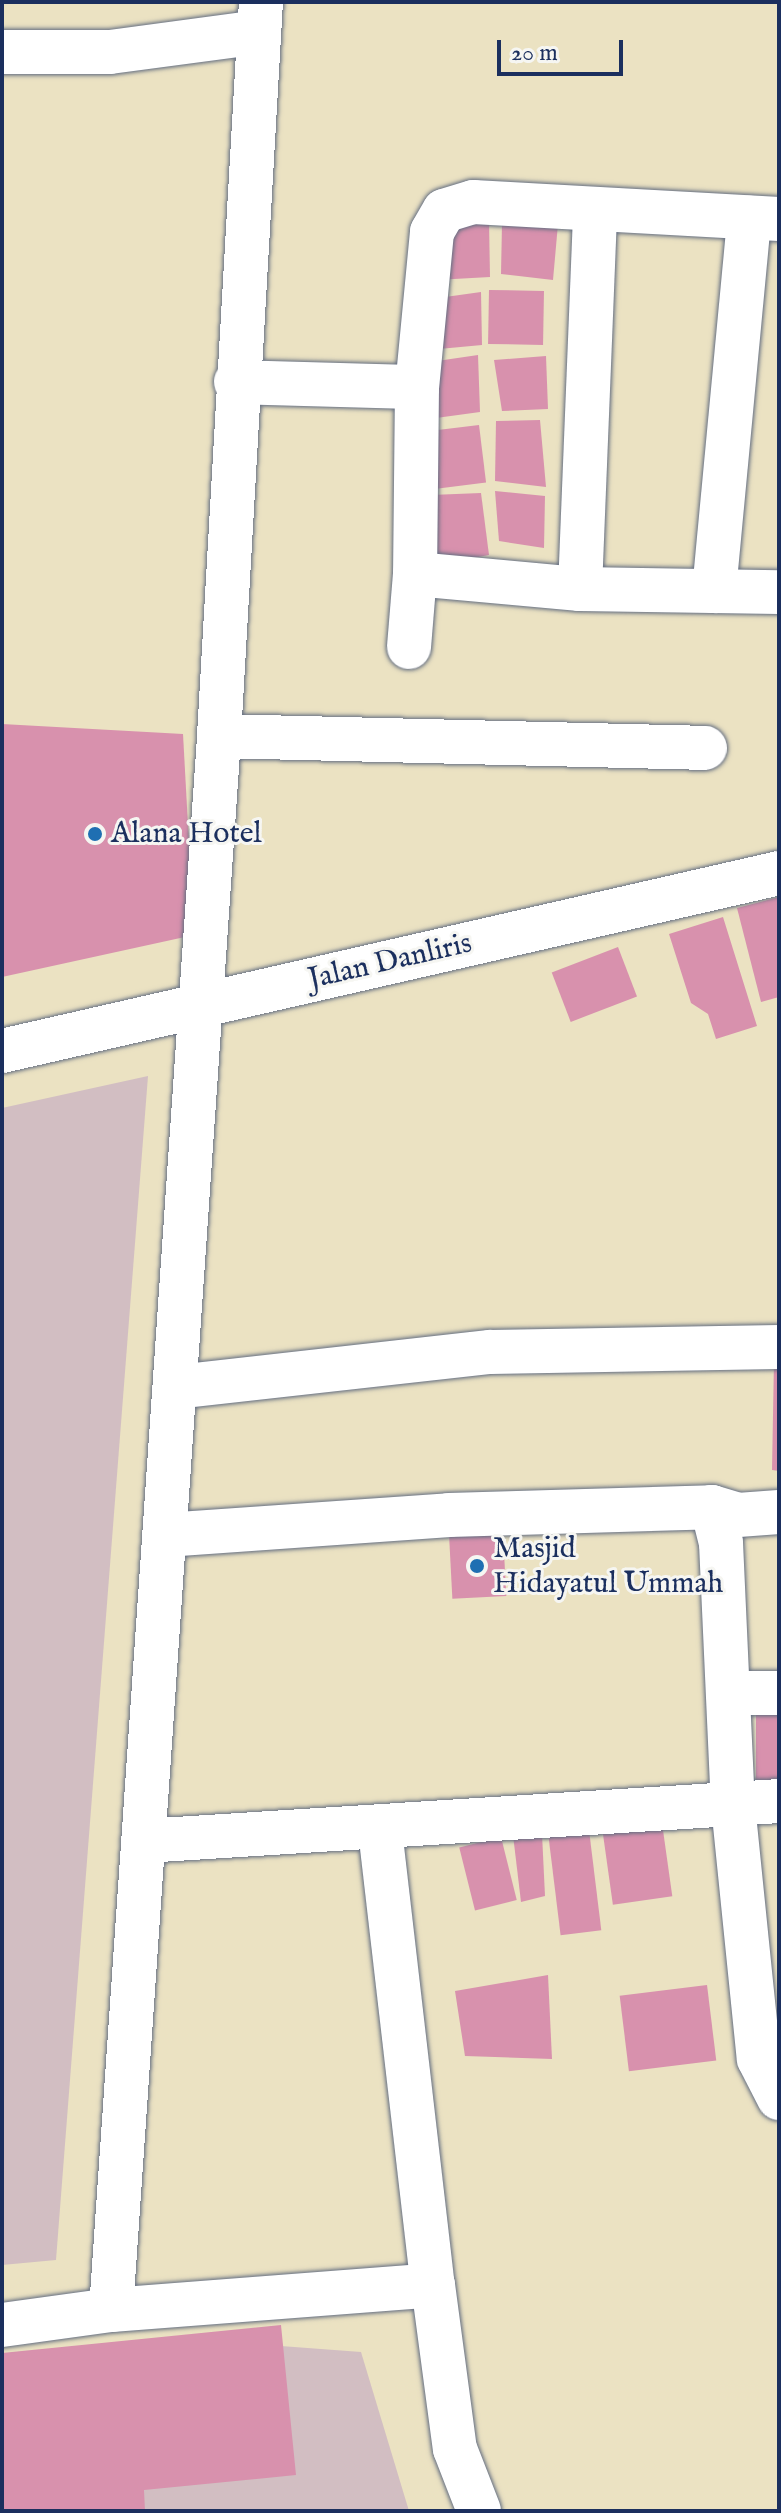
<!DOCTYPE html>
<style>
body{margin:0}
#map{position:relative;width:781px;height:2513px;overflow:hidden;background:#ebe2c2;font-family:"IM FELL English",serif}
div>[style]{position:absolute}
.industrial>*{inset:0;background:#d2bec2}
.building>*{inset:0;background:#d891ad;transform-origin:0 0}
.roads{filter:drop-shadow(0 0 2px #646e81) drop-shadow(0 0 2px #646e81)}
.minor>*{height:44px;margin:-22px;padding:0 22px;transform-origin:22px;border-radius:22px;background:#fff}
.dots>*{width:22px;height:22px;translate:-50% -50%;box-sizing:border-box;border:4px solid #f6f6f2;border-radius:50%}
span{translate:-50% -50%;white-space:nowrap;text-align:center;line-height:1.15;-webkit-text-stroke:6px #f6f6f2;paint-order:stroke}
.poi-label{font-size:30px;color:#1b2f5e}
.left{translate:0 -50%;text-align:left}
.street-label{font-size:30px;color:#1b2f5e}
.frame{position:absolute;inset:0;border:4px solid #1b2f5e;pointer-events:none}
.scale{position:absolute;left:497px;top:40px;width:126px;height:36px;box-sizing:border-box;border:4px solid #1b2f5e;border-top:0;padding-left:10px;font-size:24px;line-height:28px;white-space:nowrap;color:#1b2f5e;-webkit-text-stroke:6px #f6f6f2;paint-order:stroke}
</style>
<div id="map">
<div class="industrial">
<i style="clip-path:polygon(148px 1076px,56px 2260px,2px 2265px,2px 1108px)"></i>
<i style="clip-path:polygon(242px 2343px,361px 2352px,409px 2511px,2px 2511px,2px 2372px)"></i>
</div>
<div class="building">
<i style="clip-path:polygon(443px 216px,489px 220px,490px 277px,436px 280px)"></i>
<i style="clip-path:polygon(502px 224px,558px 224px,553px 280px,501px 274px)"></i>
<i style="left:489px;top:290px;width:55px;height:54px;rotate:1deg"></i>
<i style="clip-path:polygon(481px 292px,482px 345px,439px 349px,438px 298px)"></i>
<i style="clip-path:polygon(478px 355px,480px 412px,436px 418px,437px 361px)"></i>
<i style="clip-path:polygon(546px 356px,548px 409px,502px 411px,494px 360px)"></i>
<i style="clip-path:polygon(540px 420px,546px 487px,495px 481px,496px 421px)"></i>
<i style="left:479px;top:425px;width:58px;height:54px;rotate:83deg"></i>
<i style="clip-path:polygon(495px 491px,545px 496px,544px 548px,499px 541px)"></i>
<i style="clip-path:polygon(481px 493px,489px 555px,435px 565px,431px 495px)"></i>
<i style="clip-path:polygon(2px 724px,183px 734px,194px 935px,2px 977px)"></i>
<i style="clip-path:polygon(779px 897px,779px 997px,761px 1002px,737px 908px)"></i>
<i style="clip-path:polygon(723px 917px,757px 1026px,716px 1039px,708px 1014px,691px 1003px,669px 934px)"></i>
<i style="left:618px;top:947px;width:53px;height:71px;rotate:69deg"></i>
<i style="clip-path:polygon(774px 1360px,779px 1361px,779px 1471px,772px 1470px)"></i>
<i style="left:503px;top:1533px;width:63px;height:54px;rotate:87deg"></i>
<i style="left:779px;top:1711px;width:85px;height:23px;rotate:90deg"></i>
<i style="left:662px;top:1823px;width:74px;height:60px;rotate:82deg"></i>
<i style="left:589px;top:1830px;width:101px;height:41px;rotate:83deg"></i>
<i style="clip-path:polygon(542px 1834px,545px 1896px,521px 1902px,513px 1835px)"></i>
<i style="left:501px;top:1837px;width:65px;height:43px;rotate:76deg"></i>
<i style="clip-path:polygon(548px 1975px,552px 2059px,465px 2056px,455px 1991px)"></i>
<i style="left:707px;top:1985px;width:76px;height:88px;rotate:83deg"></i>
<i style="clip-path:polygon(281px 2325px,296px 2475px,144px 2490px,145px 2511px,2px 2511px,2px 2353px)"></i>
</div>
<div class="roads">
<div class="minor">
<i style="left:2px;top:52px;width:108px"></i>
<i style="left:110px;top:52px;width:150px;rotate:-7.6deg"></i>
<i style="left:779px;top:219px;width:306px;rotate:-176.8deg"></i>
<i style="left:473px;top:202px;width:30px;rotate:163deg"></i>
<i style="left:444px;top:211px;width:24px;rotate:120deg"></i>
<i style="left:432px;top:232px;width:156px;rotate:95.5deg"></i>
<i style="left:417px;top:387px;width:187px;rotate:90.6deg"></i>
<i style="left:415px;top:574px;width:166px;rotate:5.2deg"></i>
<i style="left:580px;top:589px;width:199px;rotate:0.9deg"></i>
<i style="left:236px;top:382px;width:181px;rotate:1.6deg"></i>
<i style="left:580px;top:589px;width:377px;rotate:-87.7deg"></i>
<i style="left:714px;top:591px;width:375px;rotate:-84.6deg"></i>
<i style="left:409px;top:647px;width:73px;rotate:-85.3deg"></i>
<i style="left:219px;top:736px;width:486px;rotate:1.4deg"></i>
<i style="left:2px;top:1051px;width:797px;rotate:-12.9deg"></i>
<i style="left:176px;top:1387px;width:316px;rotate:-6.4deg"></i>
<i style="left:490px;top:1352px;width:289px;rotate:-1deg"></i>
<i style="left:712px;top:1507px;width:27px;rotate:17deg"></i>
<i style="left:738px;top:1515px;width:41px;rotate:-4.2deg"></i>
<i style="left:165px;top:1535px;width:285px;rotate:-4deg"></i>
<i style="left:449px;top:1515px;width:263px;rotate:-1.7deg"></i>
<i style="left:712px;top:1507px;width:37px;rotate:76deg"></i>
<i style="left:721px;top:1543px;width:262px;rotate:87.4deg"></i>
<i style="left:733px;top:1805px;width:255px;rotate:84.2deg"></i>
<i style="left:759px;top:2059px;width:44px;rotate:62.9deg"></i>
<i style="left:734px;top:1693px;width:45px"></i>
<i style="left:380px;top:1830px;width:458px;rotate:83.4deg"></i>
<i style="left:144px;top:1841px;width:636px;rotate:-3.6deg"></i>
<i style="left:111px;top:2310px;width:323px;rotate:-4.4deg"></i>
<i style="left:433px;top:2285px;width:165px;rotate:82.4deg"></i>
<i style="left:455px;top:2449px;width:66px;rotate:68.8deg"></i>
<i style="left:2px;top:2325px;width:110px;rotate:-7.8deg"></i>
<i style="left:111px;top:2310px;width:1578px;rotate:-86.07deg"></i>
<i style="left:219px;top:736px;width:735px;rotate:-86.73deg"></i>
</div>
</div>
<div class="dots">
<i style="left:95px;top:834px;background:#1f6fb2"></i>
<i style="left:477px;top:1566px;background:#1f6fb2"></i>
</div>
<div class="poi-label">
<span class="left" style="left:111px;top:834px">Alana Hotel</span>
<span class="left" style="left:493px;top:1566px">Masjid<br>Hidayatul Ummah</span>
</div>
<div class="street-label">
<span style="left:390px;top:962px;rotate:-13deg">Jalan Danliris</span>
</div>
<div class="frame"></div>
<div class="scale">20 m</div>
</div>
